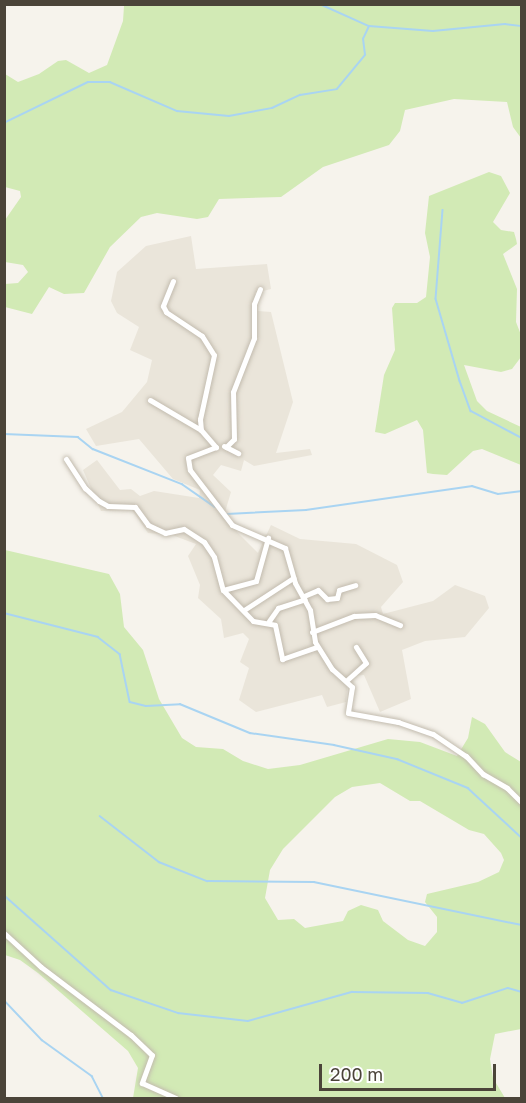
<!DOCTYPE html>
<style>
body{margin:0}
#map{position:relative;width:526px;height:1103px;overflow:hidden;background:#f6f3ec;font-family:"Golos Text",sans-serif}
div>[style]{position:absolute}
.residential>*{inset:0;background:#eae5da}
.green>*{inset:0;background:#d2eab5}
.stream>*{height:1.5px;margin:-0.75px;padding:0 0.75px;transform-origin:0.75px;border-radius:0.75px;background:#a9d4f2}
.roads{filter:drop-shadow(0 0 2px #c2bbae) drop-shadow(0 0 2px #c2bbae)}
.minor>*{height:5px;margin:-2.5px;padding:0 2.5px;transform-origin:2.5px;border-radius:2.5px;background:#fff}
span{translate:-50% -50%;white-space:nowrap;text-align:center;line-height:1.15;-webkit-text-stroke:5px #fff;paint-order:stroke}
.frame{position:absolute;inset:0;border:6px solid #4b4439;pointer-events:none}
.scale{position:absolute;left:319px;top:1064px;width:177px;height:27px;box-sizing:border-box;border:3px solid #4b4439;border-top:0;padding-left:8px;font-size:18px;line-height:21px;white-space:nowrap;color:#4b4439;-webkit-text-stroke:4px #fff;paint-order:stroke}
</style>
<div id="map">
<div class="residential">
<i style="clip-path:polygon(191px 236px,196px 269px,267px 264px,271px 289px,255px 293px,258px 311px,271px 312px,293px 402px,276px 453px,310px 449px,312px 455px,254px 466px,244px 460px,241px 471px,221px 465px,213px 475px,231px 492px,225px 512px,238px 533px,258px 553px,271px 525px,300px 539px,356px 544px,397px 565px,403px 582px,381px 607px,383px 614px,433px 601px,455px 585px,485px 596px,489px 608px,465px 637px,425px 641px,402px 650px,411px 699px,380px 712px,364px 675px,348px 676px,346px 702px,327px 707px,322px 695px,256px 712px,239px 700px,249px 668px,240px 662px,249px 639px,243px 633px,224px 638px,221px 619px,198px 598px,200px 585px,188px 556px,196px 544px,172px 535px,148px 533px,132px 510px,101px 511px,83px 470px,97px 460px,120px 490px,131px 489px,140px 496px,154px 491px,199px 498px,200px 490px,173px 479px,139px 439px,96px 446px,86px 429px,122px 412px,147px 382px,152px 360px,130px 350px,139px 327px,117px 313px,111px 301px,117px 272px,146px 246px)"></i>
</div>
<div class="green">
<i style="clip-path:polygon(119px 5px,521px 5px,521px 138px,513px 127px,507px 102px,454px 99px,405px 110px,400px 131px,389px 145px,323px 167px,281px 197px,219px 199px,208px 217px,197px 219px,157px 213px,141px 217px,110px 247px,84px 293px,64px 294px,49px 287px,32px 314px,5px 307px,5px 284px,18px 283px,28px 272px,23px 265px,5px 262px,5px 220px,21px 197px,20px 191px,5px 187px,5px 74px,18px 82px,39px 74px,58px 61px,66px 60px,89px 73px,107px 65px,123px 21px,124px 6px)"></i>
<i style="clip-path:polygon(489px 172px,501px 176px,510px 193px,493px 222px,501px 230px,514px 232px,516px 239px,517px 244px,503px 254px,517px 289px,516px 322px,521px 335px,521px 357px,512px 369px,501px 372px,464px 365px,477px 401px,487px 411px,521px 427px,521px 465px,482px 449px,473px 451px,447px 475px,433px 474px,427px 473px,423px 430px,417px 420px,385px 434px,375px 432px,384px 375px,395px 350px,392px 308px,395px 303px,417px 303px,426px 297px,430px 257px,425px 233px,429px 196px)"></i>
<i style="clip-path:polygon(evenodd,5px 550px,109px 574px,120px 594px,124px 627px,143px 650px,159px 699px,182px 738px,196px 747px,223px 749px,243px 761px,268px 769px,300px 765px,388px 739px,420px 742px,457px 756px,468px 738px,472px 717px,485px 724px,505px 752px,521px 762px,521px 1029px,495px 1034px,490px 1059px,493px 1078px,505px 1098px,133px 1098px,138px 1068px,128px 1051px,38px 973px,20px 960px,5px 955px,5px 550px,380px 783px,410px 801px,420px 801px,469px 830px,484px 834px,501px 853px,504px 860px,499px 872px,478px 882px,427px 894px,425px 902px,437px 917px,437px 932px,425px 946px,408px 940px,383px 921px,378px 910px,361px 905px,348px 911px,343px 921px,305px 928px,294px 919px,278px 920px,265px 898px,270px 870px,283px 849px,335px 797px,352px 787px,380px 783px)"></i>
</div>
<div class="stream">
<i style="left:320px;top:4px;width:54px;rotate:24.2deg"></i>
<i style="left:369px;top:26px;width:64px;rotate:4.5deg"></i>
<i style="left:433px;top:31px;width:72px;rotate:-5.6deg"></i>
<i style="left:505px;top:24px;width:17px;rotate:7deg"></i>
<i style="left:4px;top:123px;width:93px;rotate:-26deg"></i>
<i style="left:88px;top:82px;width:22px"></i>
<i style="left:110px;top:82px;width:73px;rotate:23.4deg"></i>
<i style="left:177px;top:111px;width:52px;rotate:5.5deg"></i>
<i style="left:229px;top:116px;width:44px;rotate:-10.5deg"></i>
<i style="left:272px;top:108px;width:31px;rotate:-25deg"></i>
<i style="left:300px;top:95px;width:37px;rotate:-9deg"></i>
<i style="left:337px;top:89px;width:44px;rotate:-50.5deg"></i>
<i style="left:365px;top:55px;width:16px;rotate:-97deg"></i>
<i style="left:363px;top:39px;width:14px;rotate:-65deg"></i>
<i style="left:443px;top:210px;width:89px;rotate:94.5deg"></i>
<i style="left:436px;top:299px;width:85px;rotate:73.7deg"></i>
<i style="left:460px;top:381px;width:32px;rotate:70deg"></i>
<i style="left:471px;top:411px;width:58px;rotate:27.9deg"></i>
<i style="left:4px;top:434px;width:74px;rotate:2.3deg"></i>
<i style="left:78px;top:437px;width:19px;rotate:39deg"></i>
<i style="left:93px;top:449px;width:96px;rotate:21.5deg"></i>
<i style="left:182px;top:484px;width:40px;rotate:34.9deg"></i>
<i style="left:227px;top:514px;width:79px;rotate:-2.9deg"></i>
<i style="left:306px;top:510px;width:168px;rotate:-8.2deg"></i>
<i style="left:472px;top:486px;width:27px;rotate:17deg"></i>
<i style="left:498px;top:494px;width:24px;rotate:-7deg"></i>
<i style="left:4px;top:613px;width:97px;rotate:14.3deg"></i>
<i style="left:98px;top:637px;width:28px;rotate:38deg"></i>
<i style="left:120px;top:654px;width:49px;rotate:78.2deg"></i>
<i style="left:130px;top:702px;width:16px;rotate:14deg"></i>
<i style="left:146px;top:706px;width:34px;rotate:-3deg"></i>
<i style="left:180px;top:704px;width:76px;rotate:22.5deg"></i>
<i style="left:250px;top:733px;width:85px;rotate:8.1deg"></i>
<i style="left:334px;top:745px;width:65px;rotate:12.5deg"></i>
<i style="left:397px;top:759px;width:77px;rotate:22.2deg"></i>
<i style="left:468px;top:788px;width:74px;rotate:42.8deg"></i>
<i style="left:100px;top:816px;width:75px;rotate:37.9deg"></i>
<i style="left:159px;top:862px;width:52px;rotate:21.6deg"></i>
<i style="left:207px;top:881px;width:107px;rotate:0.5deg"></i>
<i style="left:314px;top:882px;width:212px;rotate:11.7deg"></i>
<i style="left:4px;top:895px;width:143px;rotate:41.6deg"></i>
<i style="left:111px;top:990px;width:71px;rotate:18.9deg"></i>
<i style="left:178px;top:1013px;width:70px;rotate:6.5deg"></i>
<i style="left:248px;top:1021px;width:108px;rotate:-15.6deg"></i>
<i style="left:352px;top:992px;width:76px;rotate:0.8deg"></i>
<i style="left:428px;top:993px;width:35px;rotate:16deg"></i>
<i style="left:462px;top:1003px;width:48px;rotate:-18.1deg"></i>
<i style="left:508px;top:988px;width:15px;rotate:16deg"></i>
<i style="left:4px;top:1000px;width:55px;rotate:46.5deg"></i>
<i style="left:42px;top:1040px;width:62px;rotate:35.8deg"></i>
<i style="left:92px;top:1076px;width:25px;rotate:63deg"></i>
</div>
<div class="roads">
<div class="minor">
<i style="left:173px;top:281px;width:27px;rotate:112deg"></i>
<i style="left:163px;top:306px;width:7px;rotate:63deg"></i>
<i style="left:166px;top:312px;width:43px;rotate:33.7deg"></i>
<i style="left:202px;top:336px;width:22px;rotate:58deg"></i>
<i style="left:214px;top:355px;width:66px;rotate:102.3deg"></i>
<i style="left:200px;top:419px;width:11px;rotate:85deg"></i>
<i style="left:201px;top:430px;width:23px;rotate:49deg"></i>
<i style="left:216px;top:447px;width:30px;rotate:159deg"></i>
<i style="left:188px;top:458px;width:12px;rotate:81deg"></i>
<i style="left:190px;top:470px;width:69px;rotate:52.6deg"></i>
<i style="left:232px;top:525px;width:58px;rotate:23.5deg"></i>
<i style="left:285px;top:548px;width:36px;rotate:74deg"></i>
<i style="left:295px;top:583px;width:31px;rotate:61deg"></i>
<i style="left:310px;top:610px;width:32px;rotate:81deg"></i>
<i style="left:315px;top:642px;width:32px;rotate:58deg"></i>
<i style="left:332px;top:669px;width:27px;rotate:42deg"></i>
<i style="left:352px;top:687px;width:26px;rotate:99deg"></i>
<i style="left:348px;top:713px;width:51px;rotate:10.2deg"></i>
<i style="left:398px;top:722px;width:37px;rotate:19deg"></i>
<i style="left:433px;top:734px;width:40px;rotate:34deg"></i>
<i style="left:466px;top:756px;width:25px;rotate:47deg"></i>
<i style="left:483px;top:774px;width:28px;rotate:30deg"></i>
<i style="left:507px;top:788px;width:21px;rotate:45deg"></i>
<i style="left:150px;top:400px;width:59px;rotate:30.5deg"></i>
<i style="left:224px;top:446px;width:16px;rotate:27deg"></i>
<i style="left:226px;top:447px;width:11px;rotate:-45deg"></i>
<i style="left:234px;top:439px;width:47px;rotate:-91.2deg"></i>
<i style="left:233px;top:392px;width:58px;rotate:-68.7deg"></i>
<i style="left:254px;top:338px;width:34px;rotate:-90deg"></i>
<i style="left:254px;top:304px;width:16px;rotate:-68deg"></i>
<i style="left:66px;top:459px;width:35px;rotate:57deg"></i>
<i style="left:85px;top:488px;width:19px;rotate:43deg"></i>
<i style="left:99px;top:501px;width:10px;rotate:29deg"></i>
<i style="left:108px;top:506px;width:27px;rotate:2deg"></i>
<i style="left:135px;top:507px;width:22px;rotate:54deg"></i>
<i style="left:148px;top:525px;width:19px;rotate:25deg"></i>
<i style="left:165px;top:533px;width:19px;rotate:-12deg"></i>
<i style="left:184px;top:529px;width:24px;rotate:33deg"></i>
<i style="left:204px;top:542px;width:18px;rotate:56deg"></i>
<i style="left:214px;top:557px;width:34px;rotate:75deg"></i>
<i style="left:223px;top:590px;width:43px;rotate:45.9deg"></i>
<i style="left:253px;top:621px;width:22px;rotate:10deg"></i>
<i style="left:275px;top:625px;width:35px;rotate:78deg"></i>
<i style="left:282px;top:659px;width:37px;rotate:-19deg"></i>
<i style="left:223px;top:590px;width:34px;rotate:-15deg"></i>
<i style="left:256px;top:581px;width:45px;rotate:-74.4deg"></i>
<i style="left:304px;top:596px;width:15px;rotate:-23deg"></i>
<i style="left:318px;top:590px;width:13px;rotate:45deg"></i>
<i style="left:327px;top:599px;width:10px;rotate:-6deg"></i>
<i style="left:337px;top:598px;width:8px;rotate:-76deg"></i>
<i style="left:339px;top:590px;width:17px;rotate:-17deg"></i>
<i style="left:244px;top:610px;width:59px;rotate:-33.1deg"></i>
<i style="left:269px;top:621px;width:16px;rotate:-55deg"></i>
<i style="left:278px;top:608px;width:28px;rotate:-18deg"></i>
<i style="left:312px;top:632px;width:45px;rotate:-20.9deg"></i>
<i style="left:354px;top:616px;width:21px;rotate:-3deg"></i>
<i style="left:375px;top:615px;width:27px;rotate:22deg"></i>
<i style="left:347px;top:680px;width:25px;rotate:-42deg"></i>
<i style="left:366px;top:663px;width:19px;rotate:-122deg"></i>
<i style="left:4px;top:933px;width:50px;rotate:42.6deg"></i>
<i style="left:41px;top:967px;width:113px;rotate:37.1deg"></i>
<i style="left:131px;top:1035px;width:29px;rotate:44deg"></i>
<i style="left:152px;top:1055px;width:30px;rotate:110deg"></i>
<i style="left:142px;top:1083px;width:37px;rotate:24deg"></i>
</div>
</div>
<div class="frame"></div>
<div class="scale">200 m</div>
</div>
